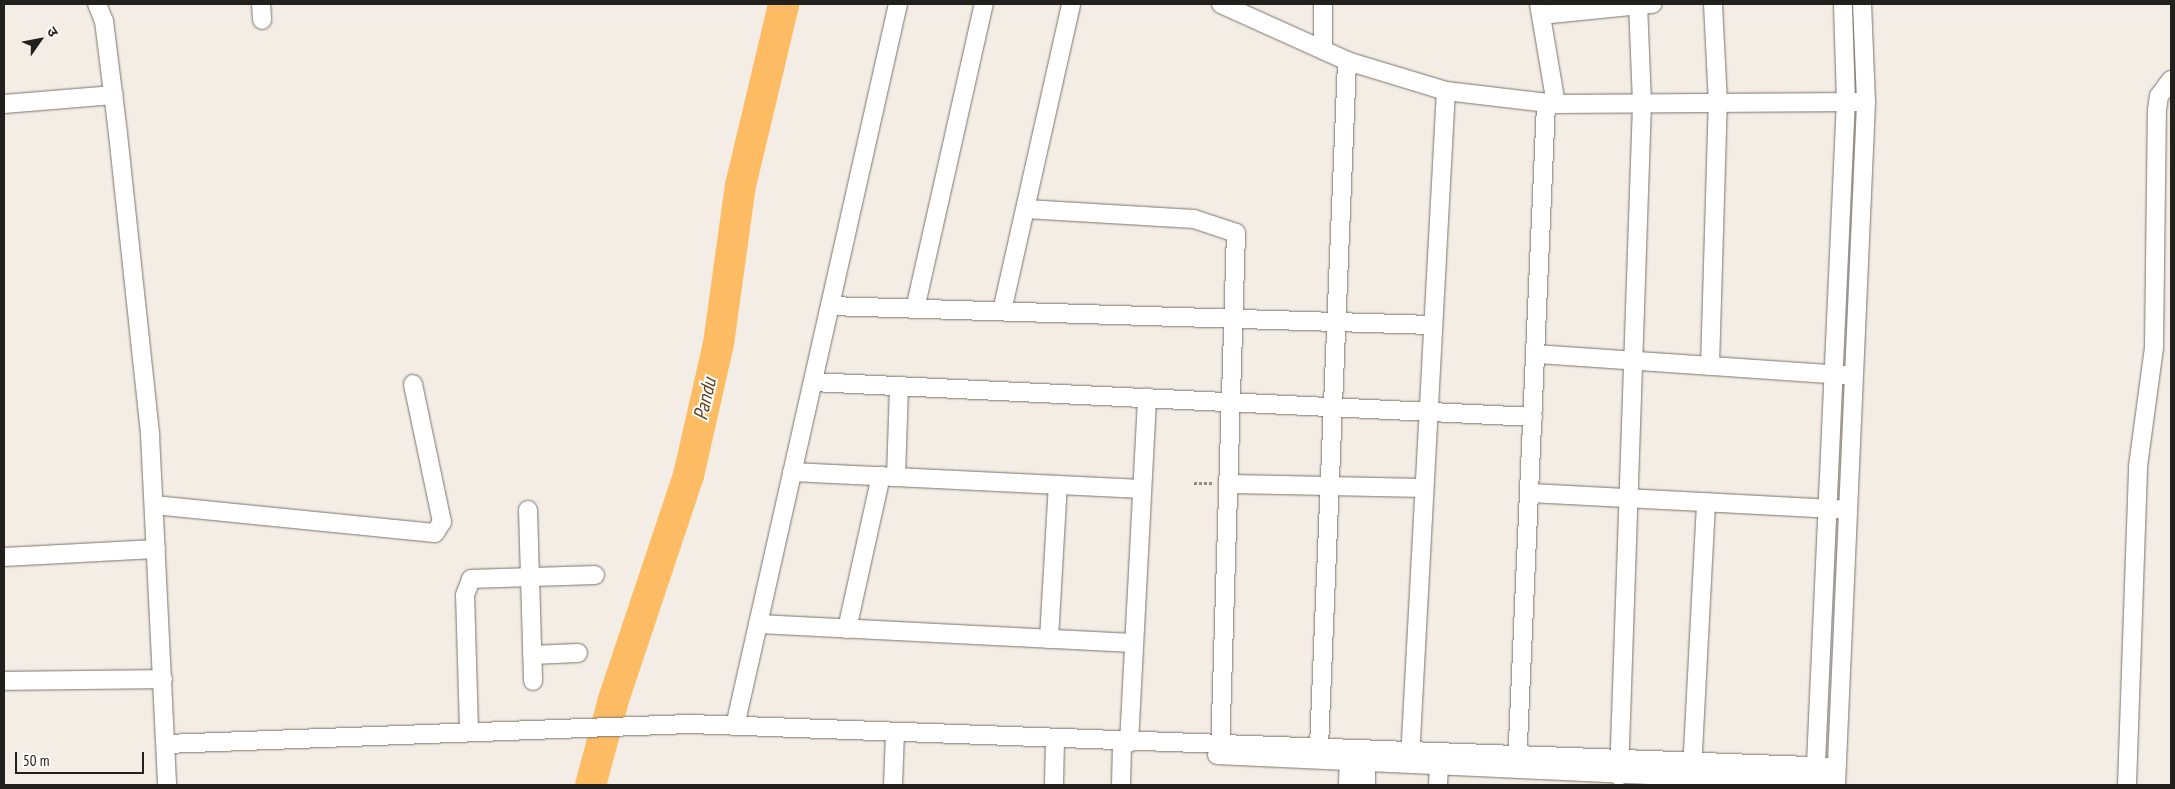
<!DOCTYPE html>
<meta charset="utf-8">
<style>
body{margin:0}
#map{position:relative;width:2175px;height:789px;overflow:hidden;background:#f4ede5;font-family:"PT Sans Narrow","Noto Sans Devanagari",sans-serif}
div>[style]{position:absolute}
.river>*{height:31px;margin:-15.5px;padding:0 15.5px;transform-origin:15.5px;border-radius:15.5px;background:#fdbc63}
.path>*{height:3px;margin-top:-1.5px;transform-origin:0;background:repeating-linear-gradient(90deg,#918d87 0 2.5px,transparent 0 5px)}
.roads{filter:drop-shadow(0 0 1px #7a746d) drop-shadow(0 0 1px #7a746d)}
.minor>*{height:18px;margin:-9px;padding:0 9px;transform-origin:9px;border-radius:9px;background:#fff}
span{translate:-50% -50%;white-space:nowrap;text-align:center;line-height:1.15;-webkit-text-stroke:4px #fefbf8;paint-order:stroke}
.water-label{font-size:20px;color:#5c411d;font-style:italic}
.frame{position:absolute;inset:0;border:5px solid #22201d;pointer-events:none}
.north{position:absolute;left:15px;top:15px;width:50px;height:50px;-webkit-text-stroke:4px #fefbf8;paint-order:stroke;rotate:57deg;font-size:14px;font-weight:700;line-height:20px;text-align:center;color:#22201d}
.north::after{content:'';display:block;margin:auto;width:18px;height:22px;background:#22201d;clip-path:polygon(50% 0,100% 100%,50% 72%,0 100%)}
.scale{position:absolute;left:15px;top:752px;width:129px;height:22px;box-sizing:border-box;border:2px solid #22201d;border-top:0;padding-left:6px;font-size:15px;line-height:18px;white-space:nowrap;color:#22201d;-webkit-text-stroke:4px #fefbf8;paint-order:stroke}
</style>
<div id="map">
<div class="river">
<i style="left:590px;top:785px;width:89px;rotate:-75deg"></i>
<i style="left:613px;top:699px;width:236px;rotate:-71.5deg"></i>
<i style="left:688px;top:475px;width:135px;rotate:-77.2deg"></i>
<i style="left:718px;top:343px;width:160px;rotate:-82.1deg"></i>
<i style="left:740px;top:185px;width:186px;rotate:-76.6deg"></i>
</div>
<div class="path">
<i style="left:1194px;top:483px;width:18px"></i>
</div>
<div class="roads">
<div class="minor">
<i style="left:97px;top:4px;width:18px;rotate:68deg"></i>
<i style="left:104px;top:21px;width:114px;rotate:82.9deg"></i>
<i style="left:118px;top:134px;width:303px;rotate:83.9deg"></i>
<i style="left:150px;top:435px;width:350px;rotate:87.2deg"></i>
<i style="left:261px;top:4px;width:16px;rotate:86deg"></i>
<i style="left:1221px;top:4px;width:138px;rotate:24.3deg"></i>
<i style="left:1347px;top:61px;width:103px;rotate:16.9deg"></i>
<i style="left:1446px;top:91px;width:111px;rotate:6.7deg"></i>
<i style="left:1556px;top:104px;width:302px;rotate:-0.4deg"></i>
<i style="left:1323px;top:4px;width:46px;rotate:90deg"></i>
<i style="left:1539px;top:4px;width:101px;rotate:80.4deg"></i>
<i style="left:1541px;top:15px;width:112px;rotate:-5.7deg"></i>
<i style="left:4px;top:104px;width:110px;rotate:-4.7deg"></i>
<i style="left:1026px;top:209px;width:168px;rotate:3.4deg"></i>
<i style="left:1194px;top:219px;width:44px;rotate:18.4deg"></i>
<i style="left:1236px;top:233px;width:522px;rotate:91.76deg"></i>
<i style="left:830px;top:306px;width:602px;rotate:1.81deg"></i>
<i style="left:915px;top:309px;width:313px;rotate:-77.3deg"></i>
<i style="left:1002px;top:311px;width:315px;rotate:-77.3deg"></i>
<i style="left:1536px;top:354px;width:310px;rotate:3.9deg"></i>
<i style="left:1710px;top:366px;width:263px;rotate:-88.3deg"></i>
<i style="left:1718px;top:103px;width:99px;rotate:-92.9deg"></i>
<i style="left:813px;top:382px;width:721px;rotate:2.78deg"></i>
<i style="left:792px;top:472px;width:350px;rotate:2.8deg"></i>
<i style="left:896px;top:477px;width:91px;rotate:-88.1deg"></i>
<i style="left:1231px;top:484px;width:192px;rotate:1.2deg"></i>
<i style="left:1530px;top:493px;width:310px;rotate:3deg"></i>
<i style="left:154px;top:505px;width:282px;rotate:5.7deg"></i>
<i style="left:435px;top:533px;width:13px;rotate:-58deg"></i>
<i style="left:442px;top:522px;width:141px;rotate:-101.9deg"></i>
<i style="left:528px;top:510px;width:171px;rotate:88.3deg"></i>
<i style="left:4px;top:557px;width:152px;rotate:-3deg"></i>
<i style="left:758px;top:624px;width:376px;rotate:2.9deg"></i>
<i style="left:847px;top:629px;width:157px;rotate:-77.5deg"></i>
<i style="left:1049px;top:639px;width:154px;rotate:-86.7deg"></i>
<i style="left:532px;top:655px;width:46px;rotate:-2.5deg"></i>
<i style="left:4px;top:681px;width:159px;rotate:-0.7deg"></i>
<i style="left:735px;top:726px;width:740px;rotate:-77.28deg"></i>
<i style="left:469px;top:729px;width:134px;rotate:-91.7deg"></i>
<i style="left:465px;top:595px;width:17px;rotate:-69deg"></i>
<i style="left:471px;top:579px;width:124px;rotate:-1.8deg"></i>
<i style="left:1129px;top:743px;width:346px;rotate:-87deg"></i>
<i style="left:166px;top:744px;width:524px;rotate:-2.19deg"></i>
<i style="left:690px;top:724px;width:1147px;rotate:2.15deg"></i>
<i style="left:1319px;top:747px;width:687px;rotate:-87.66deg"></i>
<i style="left:1217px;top:755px;width:609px;rotate:2.64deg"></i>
<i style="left:1410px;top:759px;width:669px;rotate:-86.92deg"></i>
<i style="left:1517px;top:766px;width:663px;rotate:-87.49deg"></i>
<i style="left:1692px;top:771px;width:269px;rotate:-87deg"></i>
<i style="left:1619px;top:776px;width:673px;rotate:-88.04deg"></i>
<i style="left:1642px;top:103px;width:98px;rotate:-92.3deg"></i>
<i style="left:893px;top:785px;width:52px;rotate:-87.8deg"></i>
<i style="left:1054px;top:785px;width:45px;rotate:-88.7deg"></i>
<i style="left:1121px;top:785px;width:42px;rotate:-88.6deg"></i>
<i style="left:1348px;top:785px;width:24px;rotate:-88deg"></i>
<i style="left:1366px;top:785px;width:23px;rotate:-90deg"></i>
<i style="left:1438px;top:785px;width:19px;rotate:-87deg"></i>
<i style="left:1815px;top:785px;width:685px;rotate:-87.41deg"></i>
<i style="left:1846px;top:101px;width:97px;rotate:-91.8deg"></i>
<i style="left:1836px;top:785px;width:684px;rotate:-87.48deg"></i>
<i style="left:1866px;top:102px;width:98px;rotate:-92.3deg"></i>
<i style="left:2127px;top:785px;width:319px;rotate:-88deg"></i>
<i style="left:2138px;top:466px;width:120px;rotate:-82.3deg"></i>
<i style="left:2154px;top:347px;width:237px;rotate:-89.3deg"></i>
<i style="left:2157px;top:110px;width:14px;rotate:-82deg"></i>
<i style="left:2159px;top:96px;width:20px;rotate:-53deg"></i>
</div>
</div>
<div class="water-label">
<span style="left:705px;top:399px;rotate:-77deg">Pandu</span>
</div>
<div class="frame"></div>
<div class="north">उ</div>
<div class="scale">50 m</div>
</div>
